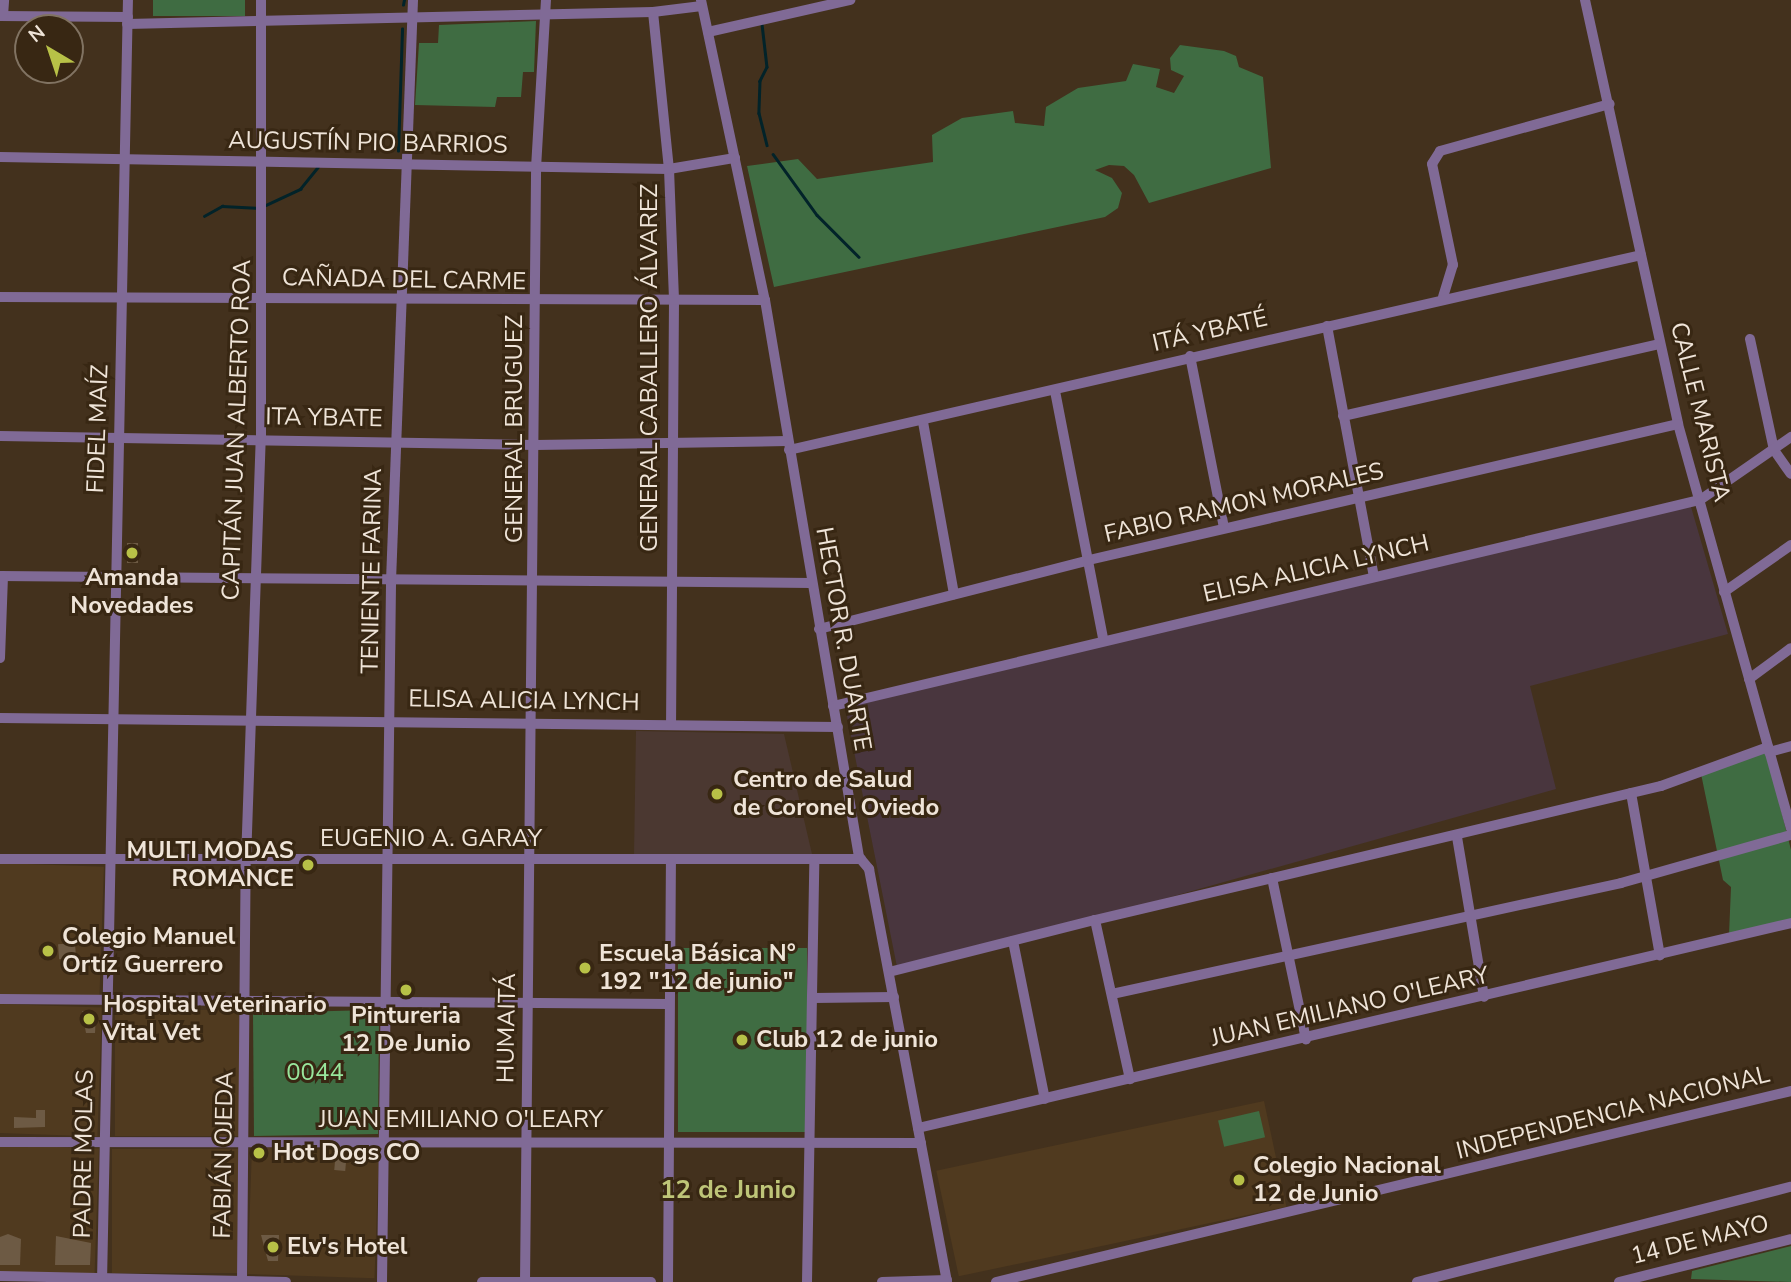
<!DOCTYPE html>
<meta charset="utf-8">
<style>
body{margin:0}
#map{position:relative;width:1791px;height:1282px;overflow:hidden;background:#43311d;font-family:"Nunito Sans",sans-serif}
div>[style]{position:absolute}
.built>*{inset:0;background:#503a1f;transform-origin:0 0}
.industrial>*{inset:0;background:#49363e}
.medical>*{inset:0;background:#4b3831}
.green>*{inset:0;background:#3f6c42;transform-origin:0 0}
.stream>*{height:2.5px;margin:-1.25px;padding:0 1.25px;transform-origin:1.25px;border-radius:1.25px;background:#022329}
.building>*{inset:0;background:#6d5a44;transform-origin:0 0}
.minor>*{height:10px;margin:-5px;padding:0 5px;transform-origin:5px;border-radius:5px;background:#806a96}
.dots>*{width:19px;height:19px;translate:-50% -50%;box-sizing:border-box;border:4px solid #382713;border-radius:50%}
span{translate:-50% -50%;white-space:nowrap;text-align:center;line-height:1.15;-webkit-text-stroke:6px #382713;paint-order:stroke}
.street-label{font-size:24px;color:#efe4d8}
.poi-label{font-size:24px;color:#efe4d8;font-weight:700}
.left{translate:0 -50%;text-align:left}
.right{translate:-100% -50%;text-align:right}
.park-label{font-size:24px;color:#98e69c}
.neighbourhood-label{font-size:26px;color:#bec578;font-weight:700}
.north{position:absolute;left:14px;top:14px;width:70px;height:70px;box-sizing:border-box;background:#382713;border:2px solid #817362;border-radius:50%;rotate:321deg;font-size:19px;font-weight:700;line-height:28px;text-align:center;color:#efe4d8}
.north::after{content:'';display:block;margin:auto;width:24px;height:32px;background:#b8c147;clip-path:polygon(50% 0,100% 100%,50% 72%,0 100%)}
</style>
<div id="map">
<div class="built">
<i style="left:0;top:863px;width:104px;height:133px;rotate:2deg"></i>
<i style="left:0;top:1004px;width:102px;height:129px;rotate:2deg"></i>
<i style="left:115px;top:1010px;width:124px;height:126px"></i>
<i style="left:1264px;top:1101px;width:108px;height:335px;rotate:78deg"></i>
<i style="left:0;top:1145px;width:99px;height:127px;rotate:2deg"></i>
<i style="left:252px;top:1147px;width:127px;height:127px;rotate:2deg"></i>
<i style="left:112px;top:1149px;width:126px;height:124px"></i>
</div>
<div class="industrial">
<i style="clip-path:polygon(1689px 500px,1728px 634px,1530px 686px,1556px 789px,1060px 928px,897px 967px,845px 706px)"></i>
</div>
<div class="medical">
<i style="clip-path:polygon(636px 731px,784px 734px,812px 854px,634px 856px)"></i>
</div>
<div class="green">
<i style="left:153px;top:0;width:92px;height:16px"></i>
<i style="clip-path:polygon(536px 21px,534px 72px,523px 72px,521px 97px,497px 97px,495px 107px,415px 105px,419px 43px,438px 43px,439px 25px)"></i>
<i style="clip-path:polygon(1180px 45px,1224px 51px,1236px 56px,1239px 67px,1263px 77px,1271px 168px,1149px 203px,1134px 175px,1124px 166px,1109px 165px,1095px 170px,1112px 178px,1122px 193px,1118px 208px,1105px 217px,774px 287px,747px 166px,798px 159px,817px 179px,933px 162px,932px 135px,962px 118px,1013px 111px,1015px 123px,1044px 126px,1046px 107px,1078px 88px,1126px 81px,1133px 64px,1160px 69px,1156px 87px,1174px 93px,1184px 76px,1171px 70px,1170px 58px)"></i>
<i style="clip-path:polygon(1766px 749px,1791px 850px,1791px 919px,1729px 935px,1731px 887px,1723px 880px,1700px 769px)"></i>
<i style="left:807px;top:948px;width:184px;height:129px;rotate:90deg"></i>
<i style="clip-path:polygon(373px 1010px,379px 1016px,378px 1134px,254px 1136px,253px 1013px)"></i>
<i style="left:1259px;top:1111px;width:27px;height:42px;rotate:77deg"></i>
<i style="clip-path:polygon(1791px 1246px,1791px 1282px,1691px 1279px,1692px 1271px)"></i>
</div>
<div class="stream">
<i style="left:403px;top:5px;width:5px;rotate:-79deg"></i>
<i style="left:762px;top:24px;width:43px;rotate:83.4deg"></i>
<i style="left:767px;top:67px;width:16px;rotate:117deg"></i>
<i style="left:760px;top:81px;width:32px;rotate:92deg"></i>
<i style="left:759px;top:113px;width:33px;rotate:76deg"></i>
<i style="left:398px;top:151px;width:122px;rotate:-88.1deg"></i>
<i style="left:773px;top:154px;width:75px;rotate:54.2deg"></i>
<i style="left:817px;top:215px;width:59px;rotate:45deg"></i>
<i style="left:266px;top:205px;width:38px;rotate:-25deg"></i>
<i style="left:300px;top:189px;width:28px;rotate:-51deg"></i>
<i style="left:204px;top:216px;width:21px;rotate:-29deg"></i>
<i style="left:222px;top:206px;width:34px;rotate:3deg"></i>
</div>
<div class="building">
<i style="left:127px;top:543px;width:11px;height:20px"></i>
<i style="left:75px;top:943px;width:15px;height:17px;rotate:86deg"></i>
<i style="clip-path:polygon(82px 1011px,96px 1015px,95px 1033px,86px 1033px)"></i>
<i style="clip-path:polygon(36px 1110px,45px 1110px,45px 1127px,14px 1128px,14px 1117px,36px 1118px)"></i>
<i style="left:336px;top:1150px;width:11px;height:20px;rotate:5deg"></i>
<i style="clip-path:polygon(8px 1234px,21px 1239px,20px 1265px,0 1265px,0 1237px)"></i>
<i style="clip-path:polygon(261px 1235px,279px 1235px,278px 1261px,268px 1261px)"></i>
<i style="clip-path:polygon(56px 1236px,91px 1243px,90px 1265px,55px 1265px)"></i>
</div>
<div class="minor">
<i style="left:701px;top:0;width:307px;rotate:78deg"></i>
<i style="left:765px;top:300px;width:565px;rotate:80.42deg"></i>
<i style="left:859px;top:857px;width:16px;rotate:50deg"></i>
<i style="left:869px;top:869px;width:420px;rotate:79.3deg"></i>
<i style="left:1585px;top:0;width:434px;rotate:77.6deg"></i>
<i style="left:1678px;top:424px;width:420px;rotate:74.4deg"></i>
<i style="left:653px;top:12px;width:158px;rotate:84.2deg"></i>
<i style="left:669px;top:169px;width:131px;rotate:87.8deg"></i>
<i style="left:674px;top:300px;width:424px;rotate:90.4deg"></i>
<i style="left:0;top:16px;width:128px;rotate:0.4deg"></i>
<i style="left:3px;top:16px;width:16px;rotate:-86deg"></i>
<i style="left:127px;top:24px;width:526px;rotate:-1.31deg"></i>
<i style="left:653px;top:12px;width:49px;rotate:-7deg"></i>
<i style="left:708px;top:32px;width:146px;rotate:-12.7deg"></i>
<i style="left:0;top:157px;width:669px;rotate:1.03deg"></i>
<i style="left:669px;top:169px;width:67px;rotate:-9.5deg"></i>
<i style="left:0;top:297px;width:765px;rotate:0.22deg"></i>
<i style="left:1443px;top:297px;width:34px;rotate:-73deg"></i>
<i style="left:1453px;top:265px;width:103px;rotate:-101.7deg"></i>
<i style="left:1432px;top:164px;width:15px;rotate:-58deg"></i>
<i style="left:1440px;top:151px;width:176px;rotate:-15.5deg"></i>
<i style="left:1327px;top:326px;width:255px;rotate:79.4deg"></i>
<i style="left:1750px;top:339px;width:114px;rotate:77.8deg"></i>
<i style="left:1774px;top:450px;width:29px;rotate:55deg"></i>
<i style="left:1190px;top:356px;width:175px;rotate:78.8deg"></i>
<i style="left:1055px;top:391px;width:253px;rotate:79deg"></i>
<i style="left:1343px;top:416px;width:325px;rotate:-12.8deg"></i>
<i style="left:923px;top:422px;width:175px;rotate:79.8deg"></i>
<i style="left:0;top:436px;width:535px;rotate:0.96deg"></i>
<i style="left:535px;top:445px;width:252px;rotate:-0.9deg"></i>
<i style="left:789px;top:450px;width:874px;rotate:-12.89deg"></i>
<i style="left:0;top:576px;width:811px;rotate:0.49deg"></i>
<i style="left:1724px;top:592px;width:82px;rotate:-35deg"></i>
<i style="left:819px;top:629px;width:279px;rotate:-14.3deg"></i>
<i style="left:1089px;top:560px;width:604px;rotate:-13deg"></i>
<i style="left:0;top:658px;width:82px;rotate:-87.9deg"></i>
<i style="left:1749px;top:679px;width:52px;rotate:-36.4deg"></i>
<i style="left:833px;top:706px;width:891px;rotate:-13.37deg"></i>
<i style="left:1700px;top:500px;width:111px;rotate:-34.7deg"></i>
<i style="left:0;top:718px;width:838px;rotate:0.62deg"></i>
<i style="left:1769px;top:752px;width:23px;rotate:-15deg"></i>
<i style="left:1631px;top:793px;width:165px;rotate:79.9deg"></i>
<i style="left:1457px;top:837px;width:162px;rotate:80.4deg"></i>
<i style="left:0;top:859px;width:861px"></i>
<i style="left:1272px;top:878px;width:165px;rotate:78.1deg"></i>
<i style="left:1095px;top:920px;width:582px;rotate:-13.32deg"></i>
<i style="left:1661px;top:786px;width:114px;rotate:-20deg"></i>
<i style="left:1013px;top:941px;width:161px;rotate:78.6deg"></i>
<i style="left:889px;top:972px;width:212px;rotate:-14.2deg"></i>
<i style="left:1095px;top:920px;width:163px;rotate:77.6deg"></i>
<i style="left:1112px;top:994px;width:521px;rotate:-12.3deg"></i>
<i style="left:1621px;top:883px;width:177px;rotate:-15.8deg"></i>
<i style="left:814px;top:998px;width:80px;rotate:-0.7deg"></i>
<i style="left:0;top:999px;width:669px;rotate:0.43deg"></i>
<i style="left:918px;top:1128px;width:897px;rotate:-13.21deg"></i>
<i style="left:0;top:1142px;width:921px;rotate:0.06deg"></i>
<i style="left:0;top:1276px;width:286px;rotate:1.2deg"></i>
<i style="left:102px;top:1282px;width:1282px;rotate:-88.84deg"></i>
<i style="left:242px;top:1282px;width:421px;rotate:-89.5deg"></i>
<i style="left:246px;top:861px;width:423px;rotate:-88deg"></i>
<i style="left:261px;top:438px;width:438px;rotate:-90deg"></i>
<i style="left:382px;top:1282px;width:701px;rotate:-89.26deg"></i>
<i style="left:391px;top:581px;width:581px;rotate:-87.83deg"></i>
<i style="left:482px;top:1282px;width:169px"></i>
<i style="left:525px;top:1282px;width:1114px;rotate:-89.43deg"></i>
<i style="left:536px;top:168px;width:168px;rotate:-86.6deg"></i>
<i style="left:668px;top:1282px;width:421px;rotate:-89.6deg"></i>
<i style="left:807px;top:1282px;width:422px;rotate:-89deg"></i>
<i style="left:882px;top:1282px;width:65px;rotate:-1.8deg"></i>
<i style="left:996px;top:1282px;width:818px;rotate:-13.51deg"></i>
<i style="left:1417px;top:1282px;width:386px;rotate:-14.3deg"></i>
<i style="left:1619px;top:1282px;width:177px;rotate:-14deg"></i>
</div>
<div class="dots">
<i style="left:132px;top:553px;background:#b8c147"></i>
<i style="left:717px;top:794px;background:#b8c147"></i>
<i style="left:308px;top:865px;background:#b8c147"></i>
<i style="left:48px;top:951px;background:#b8c147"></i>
<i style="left:585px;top:968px;background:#b8c147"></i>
<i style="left:406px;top:990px;background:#b8c147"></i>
<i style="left:89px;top:1019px;background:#b8c147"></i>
<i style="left:742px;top:1040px;background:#b8c147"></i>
<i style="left:259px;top:1153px;background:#b8c147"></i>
<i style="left:1239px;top:1180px;background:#b8c147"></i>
<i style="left:273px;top:1247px;background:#b8c147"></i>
</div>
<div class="street-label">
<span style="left:368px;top:143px;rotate:1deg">AUGUSTÍN PIO BARRIOS</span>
<span style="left:404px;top:280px;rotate:1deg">CAÑADA DEL CARME</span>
<span style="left:1210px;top:331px;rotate:-13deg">ITÁ YBATÉ</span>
<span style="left:650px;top:368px;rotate:-90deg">GENERAL CABALLERO ÁLVAREZ</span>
<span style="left:1700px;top:412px;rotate:76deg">CALLE MARISTA</span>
<span style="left:324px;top:418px;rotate:1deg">ITA YBATE</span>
<span style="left:98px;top:429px;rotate:-88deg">FIDEL MAÍZ</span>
<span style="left:515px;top:429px;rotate:-90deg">GENERAL BRUGUEZ</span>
<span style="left:237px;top:430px;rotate:-88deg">CAPITÁN JUAN ALBERTO ROA</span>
<span style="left:1244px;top:503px;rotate:-13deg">FABIO RAMON MORALES</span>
<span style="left:1316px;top:569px;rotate:-13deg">ELISA ALICIA LYNCH</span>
<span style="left:372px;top:571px;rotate:-89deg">TENIENTE FARINA</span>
<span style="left:843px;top:639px;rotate:80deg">HECTOR R. DUARTE</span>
<span style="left:524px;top:701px;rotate:1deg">ELISA ALICIA LYNCH</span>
<span style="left:431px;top:839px">EUGENIO A. GARAY</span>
<span style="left:1350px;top:1007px;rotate:-13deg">JUAN EMILIANO O'LEARY</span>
<span style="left:507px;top:1028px;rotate:-89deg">HUMAITÁ</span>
<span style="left:1613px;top:1113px;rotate:-14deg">INDEPENDENCIA NACIONAL</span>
<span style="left:461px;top:1120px">JUAN EMILIANO O'LEARY</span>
<span style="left:84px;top:1154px;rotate:-89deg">PADRE MOLAS</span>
<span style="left:224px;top:1155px;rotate:-89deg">FABIÁN OJEDA</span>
<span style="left:1700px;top:1240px;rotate:-14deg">14 DE MAYO</span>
</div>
<div class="poi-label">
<span style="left:132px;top:592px">Amanda<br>Novedades</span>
<span class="left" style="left:733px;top:794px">Centro de Salud<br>de Coronel Oviedo</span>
<span class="right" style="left:294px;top:865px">MULTI MODAS<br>ROMANCE</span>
<span class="left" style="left:62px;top:951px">Colegio Manuel<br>Ortíz Guerrero</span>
<span class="left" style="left:599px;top:968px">Escuela Básica N°<br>192 "12 de junio"</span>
<span class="left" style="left:103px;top:1019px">Hospital Veterinario<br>Vital Vet</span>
<span style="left:406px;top:1030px">Pintureria<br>12 De Junio</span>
<span class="left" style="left:756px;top:1040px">Club 12 de junio</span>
<span class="left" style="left:273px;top:1153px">Hot Dogs CO</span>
<span class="left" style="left:1253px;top:1180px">Colegio Nacional<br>12 de Junio</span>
<span class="left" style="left:287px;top:1247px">Elv's Hotel</span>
</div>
<div class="park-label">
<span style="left:315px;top:1073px">0044</span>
</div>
<div class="neighbourhood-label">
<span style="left:728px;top:1190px">12 de Junio</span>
</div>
<div class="north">N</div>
</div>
